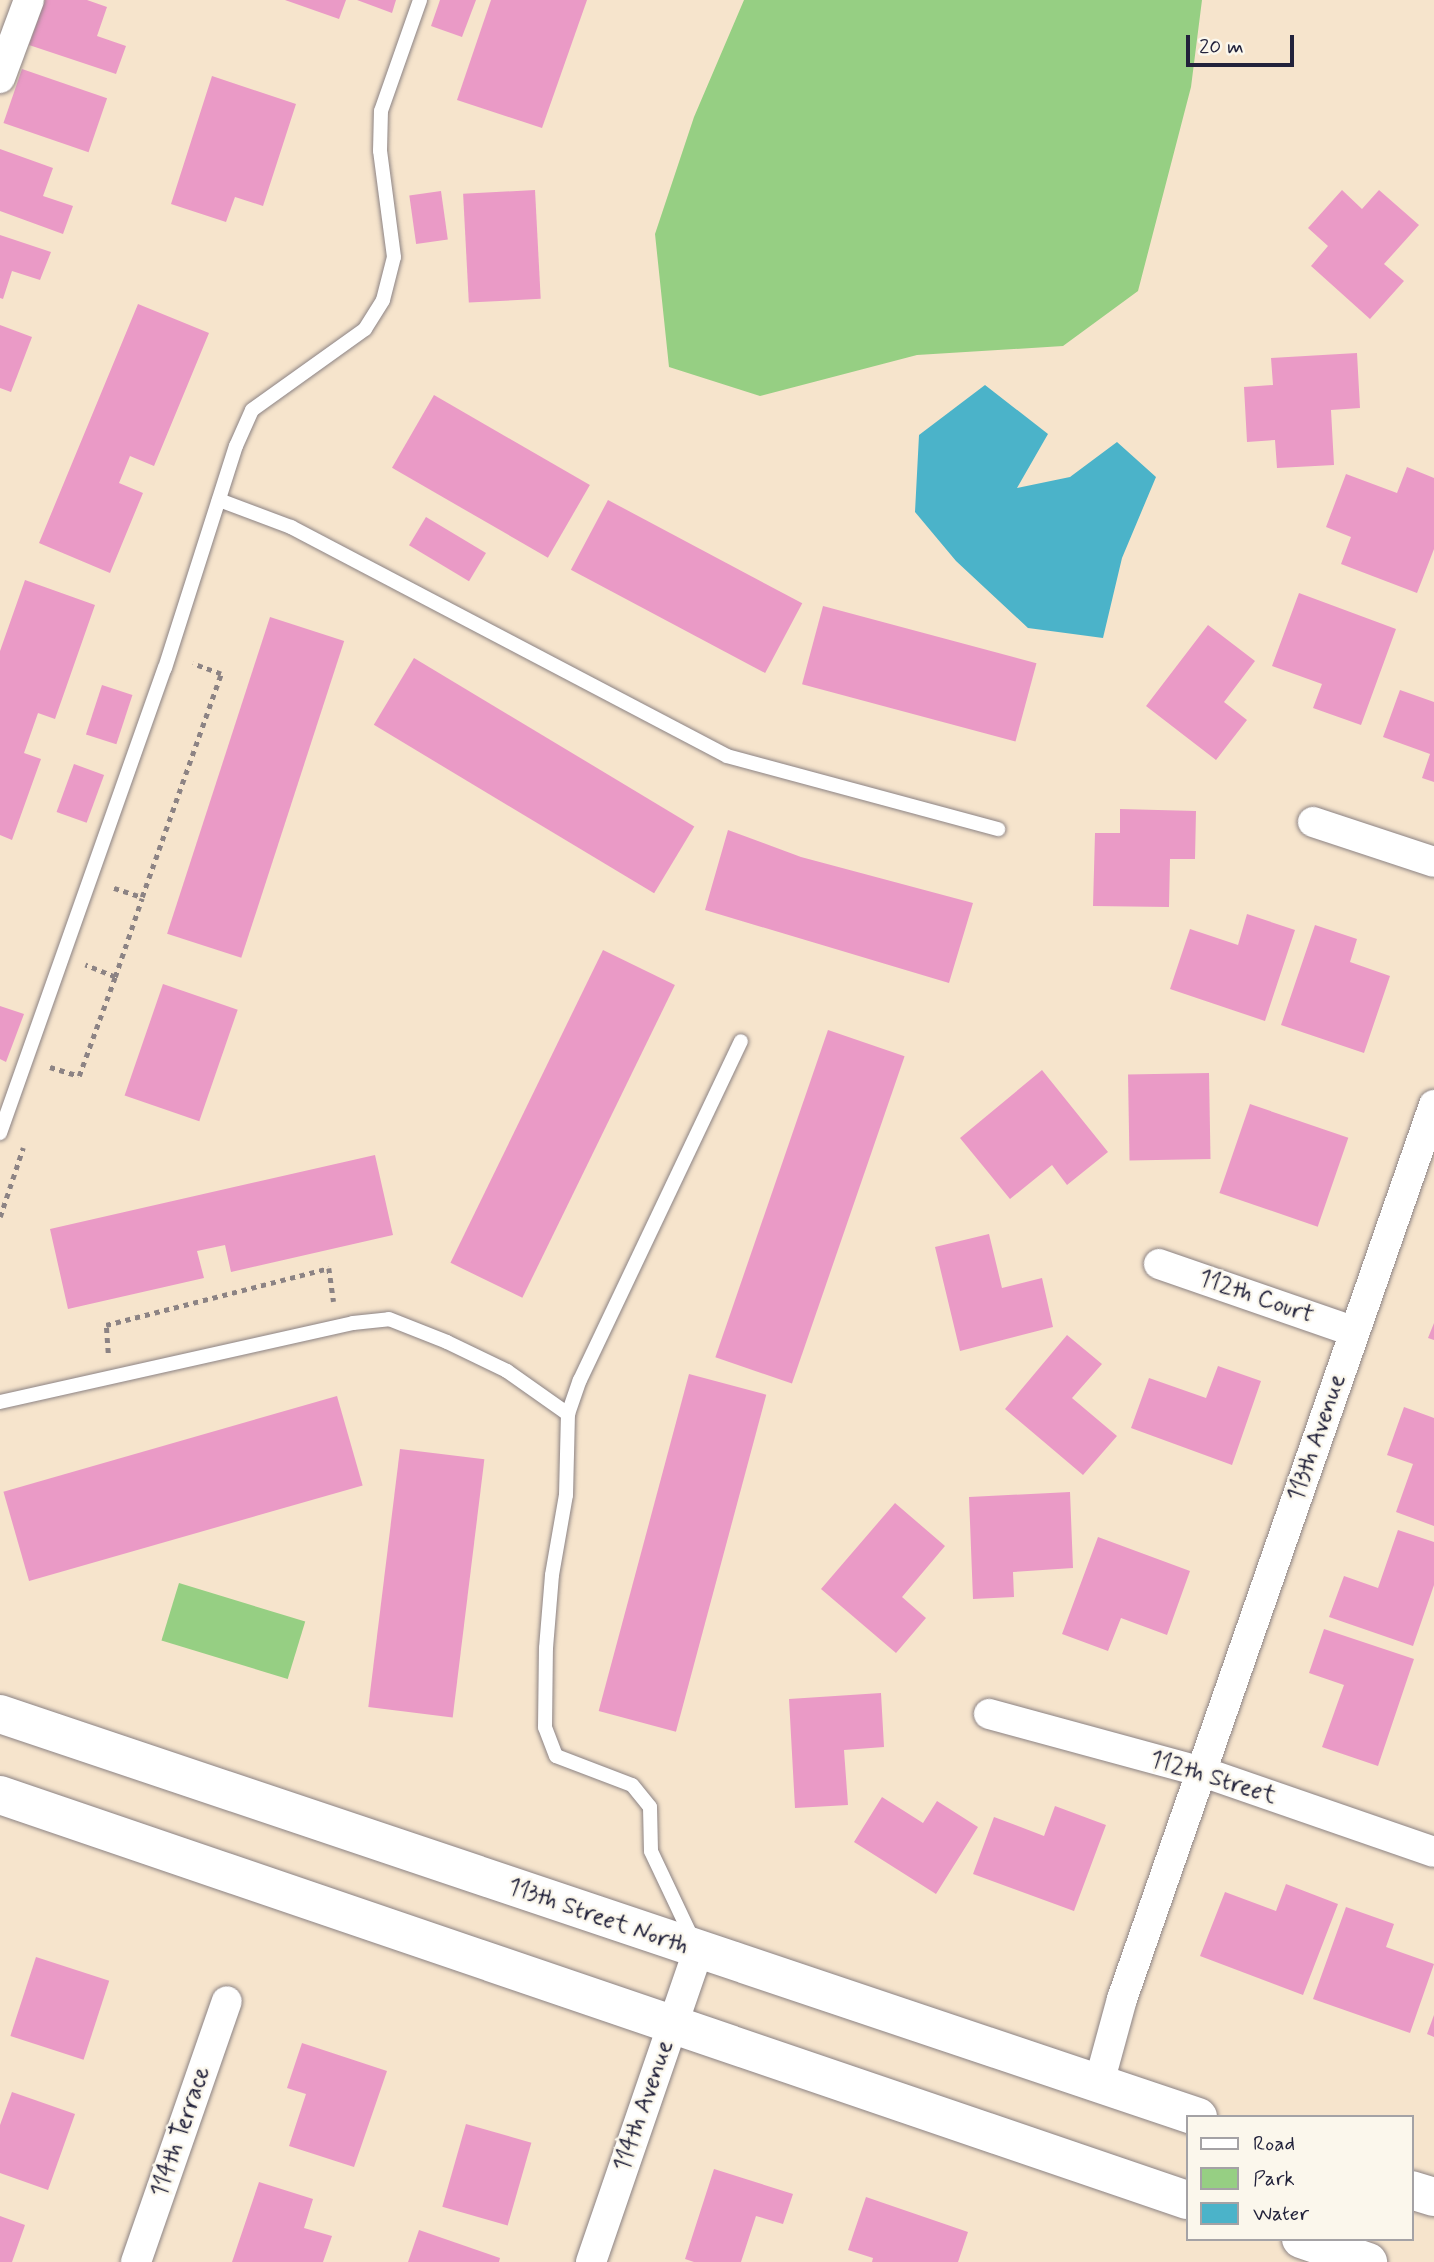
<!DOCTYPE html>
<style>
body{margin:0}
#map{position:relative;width:1434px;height:2262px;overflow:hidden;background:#f6e4cc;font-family:Mynerve,sans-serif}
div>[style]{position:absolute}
.green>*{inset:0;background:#96cf83;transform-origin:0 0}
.water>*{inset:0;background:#4bb3c9}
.building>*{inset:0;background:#ea9ac6;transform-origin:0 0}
.path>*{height:4.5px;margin-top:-2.25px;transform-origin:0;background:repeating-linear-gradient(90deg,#8c8384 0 5px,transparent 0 10px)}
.roads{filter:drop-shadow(0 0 2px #8c8384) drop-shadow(0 0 2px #8c8384)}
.service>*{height:14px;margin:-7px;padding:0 7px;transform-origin:7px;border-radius:7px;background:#fff}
.minor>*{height:30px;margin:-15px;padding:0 15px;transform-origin:15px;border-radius:15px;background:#fff}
.secondary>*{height:38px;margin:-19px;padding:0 19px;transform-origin:19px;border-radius:19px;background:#fff}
span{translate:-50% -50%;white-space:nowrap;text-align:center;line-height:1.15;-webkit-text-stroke:5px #fbf7ec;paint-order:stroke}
.street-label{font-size:24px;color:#22223b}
.legend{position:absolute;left:1186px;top:2115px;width:228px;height:126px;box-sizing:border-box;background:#fbf7ec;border:2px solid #a4a2a5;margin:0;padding:9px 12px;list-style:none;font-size:21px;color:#22223b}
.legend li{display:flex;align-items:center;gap:14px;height:35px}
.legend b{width:35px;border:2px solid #a4a2a5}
.scale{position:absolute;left:1186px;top:35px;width:108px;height:32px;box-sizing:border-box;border:4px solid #22223b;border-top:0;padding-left:9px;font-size:21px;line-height:24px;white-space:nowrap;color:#22223b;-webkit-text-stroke:5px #fbf7ec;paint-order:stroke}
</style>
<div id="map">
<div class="green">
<i style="clip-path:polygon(744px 0,1202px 0,1191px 87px,1138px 291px,1063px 346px,917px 355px,760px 396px,669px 367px,655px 234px,694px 117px)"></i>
<i style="left:179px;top:1583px;width:132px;height:60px;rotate:17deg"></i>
</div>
<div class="water">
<i style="clip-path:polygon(985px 385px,1048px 434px,1017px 488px,1070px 477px,1117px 442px,1156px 477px,1122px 558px,1103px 638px,1028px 628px,956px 561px,915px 512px,919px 435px)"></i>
</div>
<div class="building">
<i style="clip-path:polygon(45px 0,87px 0,107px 7px,97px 36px,126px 46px,116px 74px,29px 45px)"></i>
<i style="clip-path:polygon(285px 0,346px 0,339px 19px)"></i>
<i style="clip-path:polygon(357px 0,396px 0,392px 13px)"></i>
<i style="clip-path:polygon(440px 0,476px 0,462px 37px,431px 26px)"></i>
<i style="clip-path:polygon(491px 0,587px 0,542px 128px,457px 100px)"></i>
<i style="left:22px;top:69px;width:90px;height:57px;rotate:19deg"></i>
<i style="clip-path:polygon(212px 76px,296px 104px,263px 206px,235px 197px,226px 222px,171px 204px)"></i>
<i style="clip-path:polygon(0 149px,53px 168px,43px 196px,73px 206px,63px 234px,0 211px)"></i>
<i style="left:535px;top:190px;width:109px;height:72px;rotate:87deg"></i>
<i style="clip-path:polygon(1342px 190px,1362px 209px,1379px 190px,1419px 225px,1384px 264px,1404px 281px,1370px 319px,1311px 266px,1328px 246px,1308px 228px)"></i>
<i style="left:441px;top:191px;width:49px;height:32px;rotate:82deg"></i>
<i style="clip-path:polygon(0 235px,51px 252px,40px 280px,12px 271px,3px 299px,0 298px)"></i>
<i style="clip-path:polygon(138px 304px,209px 333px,154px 466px,130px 456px,119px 483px,143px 493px,110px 573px,39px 543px)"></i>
<i style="clip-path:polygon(0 325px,32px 337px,11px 392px,0 388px)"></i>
<i style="clip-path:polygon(1357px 353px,1360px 408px,1331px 410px,1334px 465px,1277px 468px,1275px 440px,1247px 442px,1244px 387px,1273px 385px,1271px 358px)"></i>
<i style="left:434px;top:395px;width:180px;height:84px;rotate:30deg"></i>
<i style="clip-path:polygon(1407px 467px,1434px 478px,1434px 549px,1417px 593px,1341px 564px,1351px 537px,1326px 527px,1346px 474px,1397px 493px)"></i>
<i style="left:608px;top:500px;width:220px;height:79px;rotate:28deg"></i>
<i style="left:426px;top:517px;width:70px;height:33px;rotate:31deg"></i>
<i style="clip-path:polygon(25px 580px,95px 605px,55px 719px,38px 713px,24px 753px,41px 759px,12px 840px,0 835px,0 651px)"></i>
<i style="clip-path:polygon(1299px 593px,1396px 629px,1361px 725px,1313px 708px,1322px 684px,1272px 666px)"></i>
<i style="left:823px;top:606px;width:221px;height:81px;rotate:15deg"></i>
<i style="left:270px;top:617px;width:78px;height:333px;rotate:18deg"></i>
<i style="clip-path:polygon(1208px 625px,1255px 661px,1224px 702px,1247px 720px,1216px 760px,1146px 706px)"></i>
<i style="left:414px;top:658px;width:327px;height:78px;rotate:31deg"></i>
<i style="left:102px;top:685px;width:32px;height:52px;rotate:18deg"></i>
<i style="clip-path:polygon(1400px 690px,1434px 702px,1434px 782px,1422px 778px,1430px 754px,1383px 737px)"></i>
<i style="left:74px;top:764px;width:32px;height:51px;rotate:20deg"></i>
<i style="clip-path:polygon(1120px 809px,1196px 811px,1195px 859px,1170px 859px,1169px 907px,1093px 906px,1095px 833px,1120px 833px)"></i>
<i style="clip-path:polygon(728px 830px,801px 857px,973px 903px,949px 983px,705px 910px)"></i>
<i style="clip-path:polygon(1247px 914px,1295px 930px,1265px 1021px,1170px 989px,1190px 929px,1238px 945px)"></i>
<i style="clip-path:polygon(1315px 925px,1357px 939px,1350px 962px,1390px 976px,1364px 1053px,1281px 1025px)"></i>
<i style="left:603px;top:950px;width:80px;height:348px;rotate:26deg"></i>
<i style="left:163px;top:984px;width:79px;height:118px;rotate:19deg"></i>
<i style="clip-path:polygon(0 1006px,24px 1014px,6px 1062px,0 1059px)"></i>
<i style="left:828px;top:1030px;width:81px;height:346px;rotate:19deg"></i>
<i style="clip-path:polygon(1042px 1070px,1108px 1152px,1067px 1185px,1052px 1165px,1010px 1199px,960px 1138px)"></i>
<i style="left:1209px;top:1073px;width:86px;height:81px;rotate:89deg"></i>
<i style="left:1250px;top:1104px;width:104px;height:94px;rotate:19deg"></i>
<i style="clip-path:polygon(375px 1155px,393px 1235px,231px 1272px,225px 1245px,197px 1251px,204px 1278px,68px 1309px,50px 1229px)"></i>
<i style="clip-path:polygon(989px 1234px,1002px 1288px,1042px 1278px,1053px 1327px,960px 1351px,935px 1247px)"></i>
<i style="clip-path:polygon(1434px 1323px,1434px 1340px,1428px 1338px)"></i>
<i style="clip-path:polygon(1067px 1335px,1102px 1364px,1072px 1398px,1117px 1436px,1083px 1475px,1005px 1409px)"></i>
<i style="clip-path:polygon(1218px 1366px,1261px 1381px,1232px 1465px,1131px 1428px,1149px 1378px,1206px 1398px)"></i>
<i style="left:689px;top:1374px;width:80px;height:349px;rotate:15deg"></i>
<i style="left:337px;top:1396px;width:93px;height:347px;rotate:74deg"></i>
<i style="clip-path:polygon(1404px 1407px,1434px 1418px,1434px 1526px,1396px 1512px,1413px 1464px,1387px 1455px)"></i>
<i style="left:400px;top:1449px;width:85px;height:260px;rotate:7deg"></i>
<i style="clip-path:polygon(1070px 1492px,1073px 1568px,1013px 1572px,1014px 1597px,973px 1599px,969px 1497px)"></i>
<i style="clip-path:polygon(895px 1503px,945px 1546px,902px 1597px,926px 1618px,896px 1653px,821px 1589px)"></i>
<i style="clip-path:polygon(1398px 1530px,1434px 1542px,1434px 1585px,1413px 1646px,1329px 1617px,1344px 1576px,1378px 1588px)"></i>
<i style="clip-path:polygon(1098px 1537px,1190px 1571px,1167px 1635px,1121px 1618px,1108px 1651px,1062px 1634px)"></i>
<i style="clip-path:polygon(1324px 1629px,1414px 1659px,1378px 1766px,1322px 1747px,1344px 1685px,1309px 1673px)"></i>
<i style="clip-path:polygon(881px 1693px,884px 1747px,844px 1750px,848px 1805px,795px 1808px,789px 1699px)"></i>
<i style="clip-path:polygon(882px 1797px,923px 1823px,937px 1801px,978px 1827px,936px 1894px,854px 1842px)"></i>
<i style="clip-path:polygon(1055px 1806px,1106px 1825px,1074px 1911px,973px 1874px,994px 1817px,1044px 1836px)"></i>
<i style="clip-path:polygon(1286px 1884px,1338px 1904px,1303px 1995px,1200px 1956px,1225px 1892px,1276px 1911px)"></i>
<i style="clip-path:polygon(1346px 1907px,1394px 1924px,1386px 1947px,1434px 1964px,1410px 2033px,1313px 1999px)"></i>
<i style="left:36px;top:1957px;width:77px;height:83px;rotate:18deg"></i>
<i style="clip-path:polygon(1434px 2015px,1434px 2037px,1427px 2034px)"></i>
<i style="clip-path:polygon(302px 2043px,387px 2071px,354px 2167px,289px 2146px,306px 2094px,287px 2088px)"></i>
<i style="clip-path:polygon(12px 2092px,75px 2114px,48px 2190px,0 2173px,0 2125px)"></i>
<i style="left:466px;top:2124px;width:68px;height:86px;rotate:16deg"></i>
<i style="clip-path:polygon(714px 2169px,793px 2194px,783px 2224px,756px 2216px,741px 2262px,694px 2262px,685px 2259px)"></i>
<i style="clip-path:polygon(259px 2182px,313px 2199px,304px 2228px,332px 2236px,323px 2262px,232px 2262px)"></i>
<i style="clip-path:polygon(866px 2197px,968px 2232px,958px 2262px,872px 2262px,873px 2258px,848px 2250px)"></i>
<i style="clip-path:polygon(0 2216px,25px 2225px,12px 2262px,0 2262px)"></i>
<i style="clip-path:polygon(419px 2230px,500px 2258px,499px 2262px,408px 2262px)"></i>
</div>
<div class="path">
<i style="left:114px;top:888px;width:29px;rotate:18deg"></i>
<i style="left:142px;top:897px;width:237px;rotate:-70.5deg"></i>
<i style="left:221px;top:674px;width:30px;rotate:-160deg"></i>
<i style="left:115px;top:977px;width:83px;rotate:-71.1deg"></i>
<i style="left:50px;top:1067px;width:30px;rotate:17deg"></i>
<i style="left:79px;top:1076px;width:105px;rotate:-70deg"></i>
<i style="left:115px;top:977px;width:32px;rotate:-158deg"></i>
<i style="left:0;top:1217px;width:73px;rotate:-71.6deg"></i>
<i style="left:108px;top:1353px;width:28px;rotate:-94deg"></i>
<i style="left:106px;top:1325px;width:230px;rotate:-14.3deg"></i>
<i style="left:329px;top:1268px;width:34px;rotate:82deg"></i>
</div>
<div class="roads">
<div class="service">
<i style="left:219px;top:500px;width:77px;rotate:20.6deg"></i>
<i style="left:291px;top:527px;width:492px;rotate:27.7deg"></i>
<i style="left:727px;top:756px;width:281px;rotate:15.1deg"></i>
<i style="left:0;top:1133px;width:493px;rotate:-70.5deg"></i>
<i style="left:165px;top:668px;width:233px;rotate:-72.3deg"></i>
<i style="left:236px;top:446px;width:39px;rotate:-66deg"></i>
<i style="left:252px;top:410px;width:139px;rotate:-35.6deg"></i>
<i style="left:365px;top:329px;width:34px;rotate:-58deg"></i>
<i style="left:383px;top:300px;width:44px;rotate:-75.7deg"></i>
<i style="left:394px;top:257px;width:107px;rotate:-97.5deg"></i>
<i style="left:380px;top:151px;width:40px;rotate:-88.6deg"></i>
<i style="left:381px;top:111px;width:118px;rotate:-70.6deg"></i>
<i style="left:0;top:1402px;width:362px;rotate:-12.6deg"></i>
<i style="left:353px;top:1323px;width:36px;rotate:-6deg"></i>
<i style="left:389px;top:1319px;width:62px;rotate:21.6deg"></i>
<i style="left:447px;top:1342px;width:67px;rotate:25.8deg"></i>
<i style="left:507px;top:1371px;width:75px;rotate:35.2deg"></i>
<i style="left:693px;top:1940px;width:98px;rotate:-115.3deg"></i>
<i style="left:651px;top:1851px;width:44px;rotate:-91.3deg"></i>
<i style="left:650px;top:1807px;width:28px;rotate:-129deg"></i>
<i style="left:632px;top:1785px;width:81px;rotate:-159.1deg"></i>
<i style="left:556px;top:1756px;width:31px;rotate:-111deg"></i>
<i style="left:545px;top:1727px;width:79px;rotate:-89.3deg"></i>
<i style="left:546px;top:1648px;width:73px;rotate:-85.3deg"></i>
<i style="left:552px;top:1575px;width:81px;rotate:-80.1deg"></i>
<i style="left:566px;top:1495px;width:81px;rotate:-88.6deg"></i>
<i style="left:568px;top:1414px;width:36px;rotate:-71deg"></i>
<i style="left:580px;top:1380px;width:375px;rotate:-64.6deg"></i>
</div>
<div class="minor">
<i style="left:0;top:78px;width:83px;rotate:-69.6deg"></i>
<i style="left:1313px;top:822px;width:127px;rotate:18.3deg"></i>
<i style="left:1159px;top:1264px;width:205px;rotate:19.1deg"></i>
<i style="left:989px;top:1714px;width:222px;rotate:15.2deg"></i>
<i style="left:1203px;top:1772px;width:244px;rotate:19.1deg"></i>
<i style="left:1099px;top:2083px;width:87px;rotate:-74.7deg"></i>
<i style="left:1122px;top:1999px;width:947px;rotate:-70.76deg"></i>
<i style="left:136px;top:2262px;width:276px;rotate:-70.8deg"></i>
<i style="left:591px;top:2262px;width:329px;rotate:-71deg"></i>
</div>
<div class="secondary">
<i style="left:0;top:1714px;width:1264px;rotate:18.59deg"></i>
<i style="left:0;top:1795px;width:1254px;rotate:18.84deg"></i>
<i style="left:1411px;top:2190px;width:24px;rotate:17deg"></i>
<i style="left:1301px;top:2239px;width:71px;rotate:18.9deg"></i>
</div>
</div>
<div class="street-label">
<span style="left:1256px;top:1297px;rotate:19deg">112th Court</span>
<span style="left:1317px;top:1438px;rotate:-71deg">113th Avenue</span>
<span style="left:1213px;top:1778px;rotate:17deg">112th Street</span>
<span style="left:598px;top:1917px;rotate:19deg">113th Street North</span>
<span style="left:644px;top:2106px;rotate:-71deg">114th Avenue</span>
<span style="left:181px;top:2132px;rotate:-71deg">114th Terrace</span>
</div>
<ul class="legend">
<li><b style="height:9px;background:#fff"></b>Road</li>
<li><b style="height:19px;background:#96cf83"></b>Park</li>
<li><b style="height:19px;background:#4bb3c9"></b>Water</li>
</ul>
<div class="scale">20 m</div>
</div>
